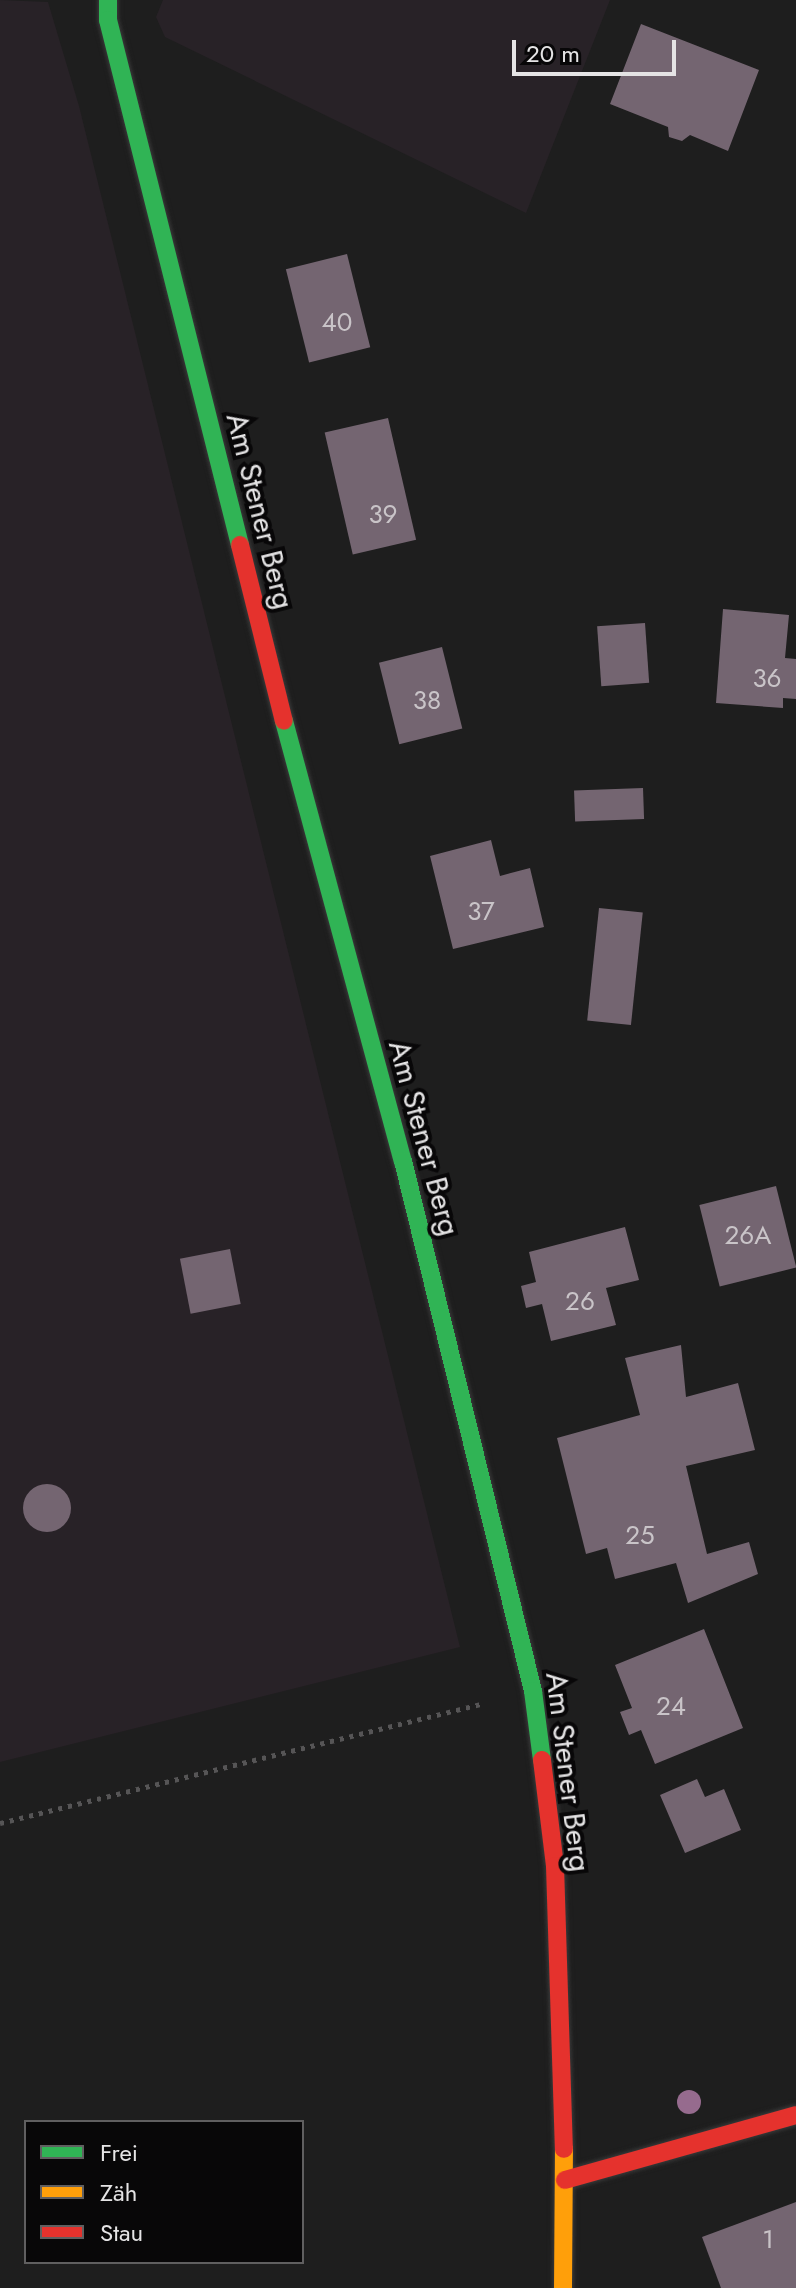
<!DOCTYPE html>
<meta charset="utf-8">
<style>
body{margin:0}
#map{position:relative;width:796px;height:2288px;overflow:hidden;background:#1e1e1e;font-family:Jost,sans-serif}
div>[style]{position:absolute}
.built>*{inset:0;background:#282227}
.building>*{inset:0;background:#746571;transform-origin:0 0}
.round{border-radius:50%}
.path>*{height:5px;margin-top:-2.5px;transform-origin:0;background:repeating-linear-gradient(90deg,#565556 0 4px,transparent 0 10px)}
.roads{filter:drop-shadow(0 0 2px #3a3a3a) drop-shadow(0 0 2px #3a3a3a)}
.fast>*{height:18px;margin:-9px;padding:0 9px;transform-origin:9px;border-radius:9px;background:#30b455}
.slow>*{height:18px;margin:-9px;padding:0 9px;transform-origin:9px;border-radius:9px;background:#ff9f0a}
.jam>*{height:18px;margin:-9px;padding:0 9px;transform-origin:9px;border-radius:9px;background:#e5322d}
.trees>*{width:24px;height:24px;margin:-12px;border-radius:50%;background:#966b8e}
span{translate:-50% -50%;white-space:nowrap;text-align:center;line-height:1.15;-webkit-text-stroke:8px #080708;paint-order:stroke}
.number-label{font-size:26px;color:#c9c4c8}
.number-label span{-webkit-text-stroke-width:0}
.street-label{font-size:30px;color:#e5e4e5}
.legend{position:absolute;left:24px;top:2120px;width:280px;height:144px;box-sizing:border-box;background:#080708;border:2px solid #605f60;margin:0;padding:10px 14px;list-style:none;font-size:24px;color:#e5e4e5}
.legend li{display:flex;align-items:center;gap:16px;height:40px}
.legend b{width:40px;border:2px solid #605f60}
.scale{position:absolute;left:512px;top:40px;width:164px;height:36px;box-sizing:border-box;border:4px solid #e5e4e5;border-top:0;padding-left:10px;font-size:24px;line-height:28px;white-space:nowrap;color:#e5e4e5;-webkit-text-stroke:6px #080708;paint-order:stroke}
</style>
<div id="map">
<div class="built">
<i style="clip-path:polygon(0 0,48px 2px,79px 106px,460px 1647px,0 1762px)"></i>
<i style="clip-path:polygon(163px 0,610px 0,526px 213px,165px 37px,156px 17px)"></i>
</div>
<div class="building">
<i style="clip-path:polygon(641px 24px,759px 70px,728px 151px,690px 135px,682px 141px,669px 137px,668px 127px,610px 104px)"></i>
<i style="left:347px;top:254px;width:96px;height:63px;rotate:76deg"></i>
<i style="left:388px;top:418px;width:125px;height:65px;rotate:77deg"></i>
<i style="clip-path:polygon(723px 609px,789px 615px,785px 658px,796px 659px,796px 699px,783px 698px,783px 708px,716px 703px)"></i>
<i style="left:645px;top:623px;width:60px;height:48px;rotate:86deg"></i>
<i style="left:442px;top:647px;width:84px;height:65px;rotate:76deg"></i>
<i style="left:643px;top:788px;width:31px;height:69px;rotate:88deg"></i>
<i style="clip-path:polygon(491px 840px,500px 876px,530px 868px,544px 927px,453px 949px,430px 856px)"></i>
<i style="left:599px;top:908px;width:44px;height:113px;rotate:6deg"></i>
<i style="left:776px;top:1186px;width:84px;height:79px;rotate:76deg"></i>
<i style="clip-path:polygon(625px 1227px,639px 1280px,606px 1288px,616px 1325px,551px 1341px,542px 1304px,526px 1308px,521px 1286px,536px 1282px,529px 1252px)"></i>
<i style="left:230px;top:1249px;width:56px;height:51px;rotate:79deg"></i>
<i style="clip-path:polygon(681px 1345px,686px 1397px,738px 1383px,755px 1450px,686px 1466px,707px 1554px,749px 1542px,758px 1574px,688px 1603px,676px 1563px,615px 1579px,607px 1548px,586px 1554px,557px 1438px,640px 1415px,625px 1358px)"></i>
<i class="round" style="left:23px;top:1484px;width:48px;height:48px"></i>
<i style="clip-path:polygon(704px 1629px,743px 1728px,655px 1764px,641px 1730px,629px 1735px,620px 1712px,632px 1708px,615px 1665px)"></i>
<i style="clip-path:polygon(697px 1779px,705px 1797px,724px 1789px,741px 1830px,685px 1853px,660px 1795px)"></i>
<i style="clip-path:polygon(796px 2202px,796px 2288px,721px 2288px,702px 2237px)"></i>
</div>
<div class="path">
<i style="left:0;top:1823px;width:499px;rotate:-13.9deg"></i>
</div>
<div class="roads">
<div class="fast">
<i style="left:108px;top:0;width:20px;rotate:90deg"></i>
<i style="left:108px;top:20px;width:541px;rotate:75.89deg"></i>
<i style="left:284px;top:721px;width:456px;rotate:74.9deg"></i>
<i style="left:403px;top:1161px;width:546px;rotate:76.22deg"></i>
<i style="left:533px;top:1691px;width:70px;rotate:82.6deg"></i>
</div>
<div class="slow">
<i style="left:563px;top:2288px;width:139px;rotate:-89.6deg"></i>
</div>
<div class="jam">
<i style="left:240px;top:545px;width:181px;rotate:76deg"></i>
<i style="left:542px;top:1760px;width:107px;rotate:83deg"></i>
<i style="left:555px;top:1866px;width:283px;rotate:88.2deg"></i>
<i style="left:565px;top:2180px;width:240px;rotate:-15.7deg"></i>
</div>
</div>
<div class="trees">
<i style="left:689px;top:2102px"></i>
</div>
<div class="number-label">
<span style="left:337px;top:323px">40</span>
<span style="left:383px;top:515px">39</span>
<span style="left:767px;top:679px">36</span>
<span style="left:427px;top:701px">38</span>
<span style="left:481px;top:912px">37</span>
<span style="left:748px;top:1236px">26A</span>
<span style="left:580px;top:1302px">26</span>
<span style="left:640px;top:1536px">25</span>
<span style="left:671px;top:1707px">24</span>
<span style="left:768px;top:2240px">1</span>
</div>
<div class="street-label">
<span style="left:260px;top:511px;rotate:76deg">Am Stener Berg</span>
<span style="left:424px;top:1138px;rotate:75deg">Am Stener Berg</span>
<span style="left:568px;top:1772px;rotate:83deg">Am Stener Berg</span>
</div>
<ul class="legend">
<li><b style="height:10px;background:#30b455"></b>Frei</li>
<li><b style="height:10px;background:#ff9f0a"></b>Zäh</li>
<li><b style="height:10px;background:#e5322d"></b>Stau</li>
</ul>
<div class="scale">20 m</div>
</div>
